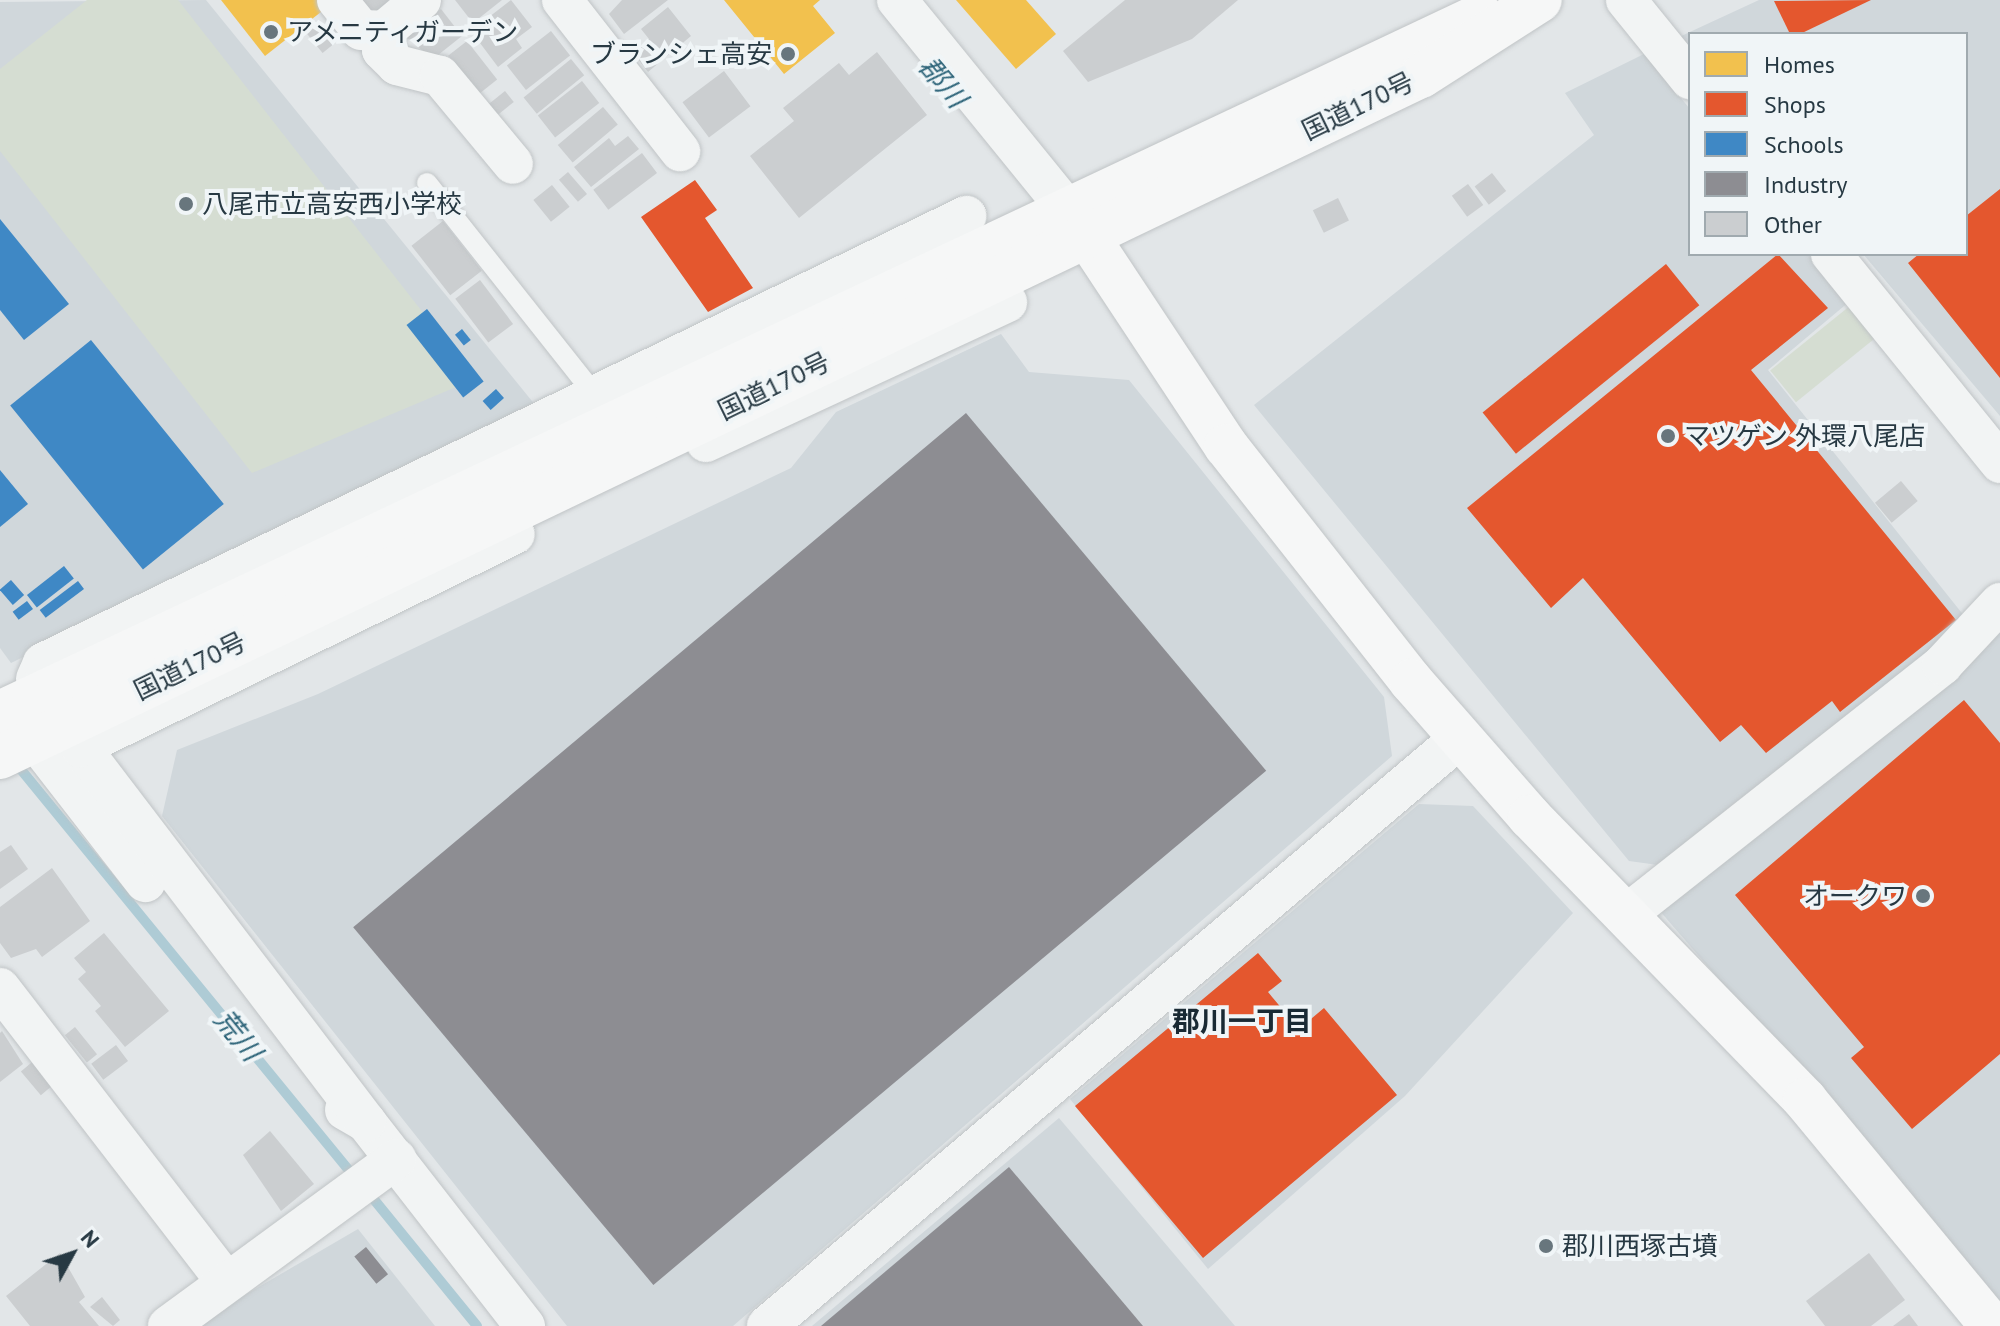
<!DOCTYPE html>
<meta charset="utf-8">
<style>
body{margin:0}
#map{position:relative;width:2000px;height:1326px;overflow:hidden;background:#e2e6e8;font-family:"PT Sans","Noto Sans JP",sans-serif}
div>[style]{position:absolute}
.built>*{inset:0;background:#d0d7db}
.green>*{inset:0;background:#d5ddd2;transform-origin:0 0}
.homes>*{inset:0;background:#f2c14e}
.shops>*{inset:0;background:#e4572e;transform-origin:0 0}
.schools>*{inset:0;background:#3f88c5;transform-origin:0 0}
.industry>*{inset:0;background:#8d8d92;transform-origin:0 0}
.stream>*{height:10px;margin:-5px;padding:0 5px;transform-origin:5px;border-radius:5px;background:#aecbd5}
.building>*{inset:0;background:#cbced0;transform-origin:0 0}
.roads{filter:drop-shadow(0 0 2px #c0c4c6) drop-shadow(0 0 2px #c0c4c6)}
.lane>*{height:20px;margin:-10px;padding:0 10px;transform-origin:10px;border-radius:10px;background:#f2f4f4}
.street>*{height:40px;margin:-20px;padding:0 20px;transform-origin:20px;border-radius:20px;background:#f2f4f4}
.secondary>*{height:44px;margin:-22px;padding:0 22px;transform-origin:22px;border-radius:22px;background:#f6f7f7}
.highway>*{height:44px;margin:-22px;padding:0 22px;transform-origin:22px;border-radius:22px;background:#f6f7f7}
.dots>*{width:22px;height:22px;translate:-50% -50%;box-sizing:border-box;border:4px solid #f0f5f7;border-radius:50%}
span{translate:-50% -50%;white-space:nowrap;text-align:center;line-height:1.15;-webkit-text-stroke:8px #f0f5f7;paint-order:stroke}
.poi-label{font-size:26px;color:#273943}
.left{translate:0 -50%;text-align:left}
.right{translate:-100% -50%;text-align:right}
.street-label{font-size:26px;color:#273943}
.water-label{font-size:28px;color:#2e657a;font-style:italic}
.neighbourhood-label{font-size:28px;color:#192a34;font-weight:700}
.legend{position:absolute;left:1688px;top:32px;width:280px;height:224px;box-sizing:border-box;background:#f0f5f7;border:2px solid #a0aaaf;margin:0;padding:10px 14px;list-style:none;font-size:24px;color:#273943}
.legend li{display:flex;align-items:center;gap:16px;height:40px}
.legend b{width:40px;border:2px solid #a0aaaf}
.north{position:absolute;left:32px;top:1214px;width:80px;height:80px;-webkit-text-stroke:6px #f0f5f7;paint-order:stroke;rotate:50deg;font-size:22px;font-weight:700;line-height:32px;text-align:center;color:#273943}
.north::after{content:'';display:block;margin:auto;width:28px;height:36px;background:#273943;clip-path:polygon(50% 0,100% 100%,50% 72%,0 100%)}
</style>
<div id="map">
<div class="built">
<i style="clip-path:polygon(206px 0,536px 406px,11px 663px,0 648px,0 2px)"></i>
<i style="clip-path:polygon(1759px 0,2000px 0,2000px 416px,1863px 254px,1966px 254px,1966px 34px,1690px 34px,1690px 50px,1679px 37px)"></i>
<i style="clip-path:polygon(1644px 54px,1690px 109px,1690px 254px,1811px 254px,1850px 301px,1768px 370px,1965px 617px,1930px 660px,1658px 865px,1629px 861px,1254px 405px,1594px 135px,1565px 93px)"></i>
<i style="clip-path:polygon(1001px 334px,1029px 372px,1129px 380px,1384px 697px,1392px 756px,733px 1326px,567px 1326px,162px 816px,177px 750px,318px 694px,791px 468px,836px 412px)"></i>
<i style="clip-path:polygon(2000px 628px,2000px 1304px,1659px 910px)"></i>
<i style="clip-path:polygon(1419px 804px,1473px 806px,1573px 913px,1405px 1096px,1208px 1269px,1070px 1099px)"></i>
<i style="clip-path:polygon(1059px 1118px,1235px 1326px,812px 1326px)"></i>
<i style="clip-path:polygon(358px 1229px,435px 1326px,200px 1326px,226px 1306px)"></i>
</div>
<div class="green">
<i style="clip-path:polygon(87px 0,178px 0,475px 379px,252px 473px,0 151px,0 69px)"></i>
<i style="left:1851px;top:305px;width:41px;height:104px;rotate:51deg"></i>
</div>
<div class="homes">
<i style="clip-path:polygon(221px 0,320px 0,326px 8px,265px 56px)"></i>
<i style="clip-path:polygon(724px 0,820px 0,813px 6px,835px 33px,784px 74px)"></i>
<i style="clip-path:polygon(956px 0,1026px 0,1056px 34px,1016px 69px)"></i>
</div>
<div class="shops">
<i style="clip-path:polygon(1871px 0,1800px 34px,1790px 34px,1774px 1px)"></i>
<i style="clip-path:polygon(695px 180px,717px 210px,705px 218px,753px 288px,708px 312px,641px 217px)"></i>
<i style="clip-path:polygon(2000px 189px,2000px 378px,1908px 263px,1919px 254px,1966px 254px,1966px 216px)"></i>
<i style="clip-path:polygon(1778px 254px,1828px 308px,1751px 370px,1956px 620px,1840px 712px,1832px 701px,1766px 753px,1741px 725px,1720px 742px,1583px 578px,1551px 608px,1467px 508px)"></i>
<i style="left:1666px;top:264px;width:53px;height:236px;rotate:51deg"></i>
<i style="clip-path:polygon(1964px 700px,2000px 743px,2000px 1054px,1912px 1129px,1851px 1058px,1864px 1047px,1735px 895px)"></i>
<i style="clip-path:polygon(1258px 953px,1282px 981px,1268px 992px,1299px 1029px,1324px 1008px,1397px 1095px,1203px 1258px,1075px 1106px)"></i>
</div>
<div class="schools">
<i style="clip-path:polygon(0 219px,69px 304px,24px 340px,0 310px)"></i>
<i style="left:427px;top:309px;width:92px;height:26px;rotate:52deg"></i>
<i style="left:462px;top:329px;width:14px;height:9px;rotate:51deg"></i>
<i style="left:91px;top:340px;width:211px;height:104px;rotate:51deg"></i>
<i style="left:496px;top:389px;width:12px;height:18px;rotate:48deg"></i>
<i style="clip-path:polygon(0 470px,28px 504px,0 527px)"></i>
<i style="left:64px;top:566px;width:16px;height:47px;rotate:52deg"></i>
<i style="left:11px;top:580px;width:20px;height:15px;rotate:49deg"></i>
<i style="left:78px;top:581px;width:10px;height:48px;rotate:53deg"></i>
<i style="left:27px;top:601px;width:10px;height:18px;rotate:53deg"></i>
</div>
<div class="industry">
<i style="left:966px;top:413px;width:467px;height:800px;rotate:50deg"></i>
<i style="clip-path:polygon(1009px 1167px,1143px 1326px,821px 1326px)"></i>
<i style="left:366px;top:1247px;width:35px;height:15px;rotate:51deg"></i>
</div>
<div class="stream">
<i style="left:14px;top:761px;width:540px;rotate:50.71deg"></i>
<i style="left:367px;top:1191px;width:174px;rotate:50.8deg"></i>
</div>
<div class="building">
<i style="clip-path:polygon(357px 0,388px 0,393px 7px,370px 15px)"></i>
<i style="clip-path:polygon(455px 0,502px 0,473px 23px)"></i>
<i style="clip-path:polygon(511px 0,532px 27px,516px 39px,522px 48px,498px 67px,471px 31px)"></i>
<i style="clip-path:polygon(622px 0,668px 0,624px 34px,609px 14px)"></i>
<i style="clip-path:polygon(1125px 0,1238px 0,1192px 39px,1088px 82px,1063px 51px)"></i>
<i style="clip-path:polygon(668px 7px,691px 36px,648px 72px,633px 53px,649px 39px,641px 29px)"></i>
<i style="clip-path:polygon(441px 9px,462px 36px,433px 59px,406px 37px)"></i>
<i style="left:318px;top:22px;width:27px;height:16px;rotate:51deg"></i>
<i style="left:551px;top:31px;width:31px;height:56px;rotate:52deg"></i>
<i style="left:467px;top:41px;width:49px;height:24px;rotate:52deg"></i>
<i style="clip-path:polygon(877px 52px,927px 115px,799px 218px,750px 156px,794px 121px,783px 108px,839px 63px,849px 75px)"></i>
<i style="left:571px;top:59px;width:21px;height:61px;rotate:51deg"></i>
<i style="left:724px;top:71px;width:44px;height:52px;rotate:53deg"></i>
<i style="left:582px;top:81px;width:28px;height:56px;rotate:52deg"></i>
<i style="left:505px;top:91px;width:14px;height:26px;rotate:51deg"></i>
<i style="left:603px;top:107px;width:23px;height:59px;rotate:50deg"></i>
<i style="clip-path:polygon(628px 136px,639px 149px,591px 187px,574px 167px,609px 138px,615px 146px)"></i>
<i style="left:642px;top:153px;width:25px;height:61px;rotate:53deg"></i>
<i style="left:568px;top:172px;width:29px;height:12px;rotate:49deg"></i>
<i style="left:1492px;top:173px;width:23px;height:22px;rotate:52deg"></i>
<i style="left:1468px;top:184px;width:26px;height:20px;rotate:54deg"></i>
<i style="left:552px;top:185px;width:28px;height:24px;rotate:51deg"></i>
<i style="left:1338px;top:198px;width:25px;height:28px;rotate:64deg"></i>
<i style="left:443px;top:221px;width:63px;height:40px;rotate:52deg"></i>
<i style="left:480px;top:280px;width:55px;height:31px;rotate:53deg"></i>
<i style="left:1901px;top:481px;width:26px;height:34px;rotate:50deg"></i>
<i style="clip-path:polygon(11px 845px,28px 869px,0 889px,0 852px)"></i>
<i style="clip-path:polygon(52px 868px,90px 921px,42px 957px,36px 949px,11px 958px,0 943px,0 907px)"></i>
<i style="clip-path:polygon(104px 933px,169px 1011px,125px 1047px,95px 1011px,101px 1006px,78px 979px,86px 972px,74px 958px)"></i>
<i style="left:75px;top:1027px;width:35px;height:13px;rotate:51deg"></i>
<i style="clip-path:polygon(2px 1031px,23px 1064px,0 1082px,0 1033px)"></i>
<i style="left:116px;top:1045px;width:20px;height:31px;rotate:53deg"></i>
<i style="left:37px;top:1058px;width:31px;height:21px;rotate:50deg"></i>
<i style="clip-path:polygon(270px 1131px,314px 1184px,281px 1211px,243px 1155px)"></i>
<i style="clip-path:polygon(60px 1253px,85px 1297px,79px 1302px,99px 1326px,30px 1326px,6px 1296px)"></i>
<i style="clip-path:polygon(1869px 1253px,1905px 1300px,1871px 1326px,1825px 1326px,1806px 1301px)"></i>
<i style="clip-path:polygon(102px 1297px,120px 1320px,113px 1326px,90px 1307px)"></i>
<i style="clip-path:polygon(1909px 1314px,1918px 1326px,1893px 1326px)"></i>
</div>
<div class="roads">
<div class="lane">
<i style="left:427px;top:183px;width:272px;rotate:51.6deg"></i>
</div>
<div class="street">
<i style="left:337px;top:0;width:38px;rotate:51deg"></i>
<i style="left:361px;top:30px;width:23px;rotate:2deg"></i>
<i style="left:421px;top:0;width:48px;rotate:140deg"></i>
<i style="left:384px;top:31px;width:19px;rotate:96deg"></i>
<i style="left:382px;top:50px;width:21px;rotate:45deg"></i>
<i style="left:397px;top:65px;width:44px;rotate:14.3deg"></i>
<i style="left:440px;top:76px;width:114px;rotate:50.3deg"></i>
<i style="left:562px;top:0;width:192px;rotate:52deg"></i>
<i style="left:897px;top:0;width:267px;rotate:50.9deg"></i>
<i style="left:1626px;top:0;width:102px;rotate:51deg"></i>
<i style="left:1831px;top:254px;width:269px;rotate:51deg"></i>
<i style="left:706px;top:442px;width:332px;rotate:-24.9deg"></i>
<i style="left:36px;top:679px;width:17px;rotate:-66deg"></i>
<i style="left:43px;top:663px;width:1026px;rotate:-25.84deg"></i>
<i style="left:35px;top:740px;width:180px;rotate:52.2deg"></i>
<i style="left:1627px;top:914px;width:402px;rotate:-38.3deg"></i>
<i style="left:1942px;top:665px;width:85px;rotate:-46.9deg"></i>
<i style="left:0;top:988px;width:369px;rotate:52.4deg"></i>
<i style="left:345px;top:1110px;width:24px;rotate:30deg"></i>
<i style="left:366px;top:1122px;width:259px;rotate:52.1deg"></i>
<i style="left:366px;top:1122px;width:472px;rotate:-127.3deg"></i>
<i style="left:80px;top:747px;width:484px;rotate:-26.1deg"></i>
<i style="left:168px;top:1326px;width:283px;rotate:-36.2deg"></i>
<i style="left:767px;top:1326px;width:909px;rotate:-40.31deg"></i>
</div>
<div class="secondary">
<i style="left:1087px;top:236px;width:252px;rotate:56.5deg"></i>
<i style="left:1226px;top:446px;width:299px;rotate:51.8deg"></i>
<i style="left:1411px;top:681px;width:181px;rotate:48.8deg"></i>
<i style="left:1530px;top:817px;width:395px;rotate:45.8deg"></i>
<i style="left:1805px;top:1100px;width:293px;rotate:50.4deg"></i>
</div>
<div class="highway">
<i style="left:0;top:713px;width:1637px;rotate:-25.23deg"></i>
<i style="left:0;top:757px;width:1576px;rotate:-25.61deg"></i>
<i style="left:1421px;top:76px;width:141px;rotate:-32.6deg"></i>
</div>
</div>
<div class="dots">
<i style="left:271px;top:32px;background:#68767d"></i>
<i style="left:788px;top:54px;background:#68767d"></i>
<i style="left:186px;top:204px;background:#68767d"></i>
<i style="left:1668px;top:436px;background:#68767d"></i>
<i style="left:1923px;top:896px;background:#68767d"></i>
<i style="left:1546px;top:1246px;background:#68767d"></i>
</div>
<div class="poi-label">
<span class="left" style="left:287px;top:32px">アメニティガーデン</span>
<span class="right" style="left:772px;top:54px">ブランシェ高安</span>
<span class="left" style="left:202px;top:204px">八尾市立高安西小学校</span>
<span class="left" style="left:1684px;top:436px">マツゲン 外環八尾店</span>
<span class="right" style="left:1907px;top:896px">オークワ</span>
<span class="left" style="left:1562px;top:1246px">郡川西塚古墳</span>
</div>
<div class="street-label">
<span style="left:1358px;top:106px;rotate:-26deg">国道170号</span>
<span style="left:774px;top:386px;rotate:-26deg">国道170号</span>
<span style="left:190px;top:666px;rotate:-26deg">国道170号</span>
</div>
<div class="water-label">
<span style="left:943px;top:82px;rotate:50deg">郡川</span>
<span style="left:238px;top:1035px;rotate:51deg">荒川</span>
</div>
<div class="neighbourhood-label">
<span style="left:1242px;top:1021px">郡川一丁目</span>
</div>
<ul class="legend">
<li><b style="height:22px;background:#f2c14e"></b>Homes</li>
<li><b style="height:22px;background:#e4572e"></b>Shops</li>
<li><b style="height:22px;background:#3f88c5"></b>Schools</li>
<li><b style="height:22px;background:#8d8d92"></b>Industry</li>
<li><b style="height:22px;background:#cbced0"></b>Other</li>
</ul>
<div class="north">N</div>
</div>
